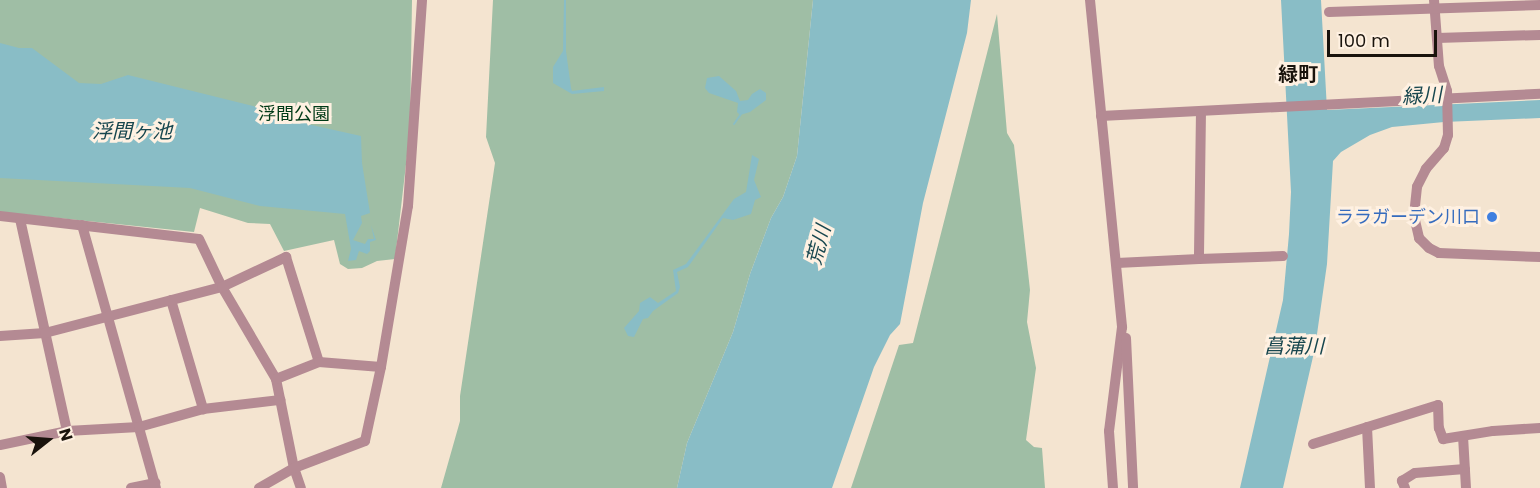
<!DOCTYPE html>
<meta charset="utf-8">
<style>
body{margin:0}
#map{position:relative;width:1540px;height:488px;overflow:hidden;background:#f4e4d0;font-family:Poppins,"Noto Sans JP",sans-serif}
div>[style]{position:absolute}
.green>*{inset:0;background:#9fbea5}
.water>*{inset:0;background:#89bdc6}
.stream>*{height:2px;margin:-1px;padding:0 1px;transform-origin:1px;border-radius:1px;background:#89bdc6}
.minor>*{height:10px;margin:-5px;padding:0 5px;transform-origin:5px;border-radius:5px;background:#b48a93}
.dots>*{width:16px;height:16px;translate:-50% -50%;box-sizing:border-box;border:3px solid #fff1e2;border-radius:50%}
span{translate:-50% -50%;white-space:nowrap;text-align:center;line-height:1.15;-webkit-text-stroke:6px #fff1e2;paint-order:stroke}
.park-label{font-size:18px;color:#003a16}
.shop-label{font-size:18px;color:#366cbe}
.right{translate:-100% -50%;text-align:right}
.neighbourhood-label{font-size:20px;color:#19130c;font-weight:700}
.water-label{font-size:20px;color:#18474f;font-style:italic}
.north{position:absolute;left:18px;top:410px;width:60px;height:60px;-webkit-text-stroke:4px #fff1e2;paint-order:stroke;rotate:73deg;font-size:16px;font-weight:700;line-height:24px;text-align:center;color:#19130c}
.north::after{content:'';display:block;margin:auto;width:21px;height:27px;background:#19130c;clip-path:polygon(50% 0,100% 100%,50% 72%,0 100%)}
.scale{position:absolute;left:1327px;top:30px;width:110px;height:27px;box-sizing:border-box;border:3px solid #19130c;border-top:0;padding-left:8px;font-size:18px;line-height:21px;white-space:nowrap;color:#19130c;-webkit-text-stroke:4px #fff1e2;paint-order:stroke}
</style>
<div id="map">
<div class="green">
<i style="clip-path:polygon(0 0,412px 0,410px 130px,395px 259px,377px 261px,362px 268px,348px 269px,340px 264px,334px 240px,284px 251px,270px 224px,248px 223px,200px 208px,194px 232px,0 212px)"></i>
<i style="clip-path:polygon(493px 0,813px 0,797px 156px,783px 197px,771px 218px,750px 274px,733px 332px,687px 443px,677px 488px,441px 488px,460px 421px,460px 396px,495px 163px,486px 137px)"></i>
<i style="clip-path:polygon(997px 14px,1007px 133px,1014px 145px,1030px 290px,1027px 322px,1036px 368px,1026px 440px,1034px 447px,1042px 448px,1045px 488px,851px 488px,899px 345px,913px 343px)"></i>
</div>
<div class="water">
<i style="clip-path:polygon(564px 0,566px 0,566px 51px,571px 88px,572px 91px,604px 87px,604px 91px,572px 94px,553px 83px,553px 67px,563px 51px)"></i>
<i style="clip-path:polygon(813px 0,971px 0,967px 33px,923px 203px,900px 324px,890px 335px,874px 367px,832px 488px,677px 488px,687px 443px,733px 332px,750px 274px,771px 218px,783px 197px,797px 156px)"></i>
<i style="clip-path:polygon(1281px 0,1321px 0,1327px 110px,1540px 100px,1540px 118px,1444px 122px,1392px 127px,1370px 135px,1341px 152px,1333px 161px,1327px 264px,1315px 348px,1283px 488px,1240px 488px,1283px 300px,1289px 234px,1291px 192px)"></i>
<i style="clip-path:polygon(0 43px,19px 48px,32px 48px,79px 83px,101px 84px,128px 75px,302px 118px,307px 124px,361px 136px,362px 163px,370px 213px,361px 216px,362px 223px,353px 240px,365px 244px,368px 239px,374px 239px,371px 225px,376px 240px,370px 242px,370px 251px,367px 254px,359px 251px,356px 260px,348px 261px,351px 249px,345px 214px,260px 206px,190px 188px,0 178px)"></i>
<i style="clip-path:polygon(719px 76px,736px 91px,740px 101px,748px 100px,752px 94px,760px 89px,766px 93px,766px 100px,750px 112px,740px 115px,737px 112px,738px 103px,709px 93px,705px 88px,707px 78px)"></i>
<i style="clip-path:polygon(752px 155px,759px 159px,754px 180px,761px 197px,755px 200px,751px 214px,733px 220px,723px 218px,688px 267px,677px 272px,680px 287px,678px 293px,653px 311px,648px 318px,643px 319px,634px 337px,628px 336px,624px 328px,639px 311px,640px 303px,650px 297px,658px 303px,676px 291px,673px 270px,686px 264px,734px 199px,746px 192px)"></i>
</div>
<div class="stream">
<i style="left:734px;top:124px;width:12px;rotate:-55deg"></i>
</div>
<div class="minor">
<i style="left:1090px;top:0;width:329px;rotate:84.4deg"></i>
<i style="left:1122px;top:327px;width:105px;rotate:97.1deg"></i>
<i style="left:1109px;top:431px;width:57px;rotate:86deg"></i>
<i style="left:1434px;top:0;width:66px;rotate:85.7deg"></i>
<i style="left:1439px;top:66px;width:26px;rotate:72deg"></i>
<i style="left:1447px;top:91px;width:44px;rotate:88.7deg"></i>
<i style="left:1448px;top:135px;width:14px;rotate:107deg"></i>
<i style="left:1444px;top:148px;width:28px;rotate:131deg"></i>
<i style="left:1426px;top:169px;width:20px;rotate:117deg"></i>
<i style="left:1417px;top:187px;width:29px;rotate:96deg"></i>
<i style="left:1414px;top:216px;width:23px;rotate:77deg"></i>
<i style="left:1419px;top:238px;width:14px;rotate:45deg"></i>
<i style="left:1429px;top:248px;width:11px;rotate:27deg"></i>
<i style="left:1439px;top:253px;width:101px;rotate:2.3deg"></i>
<i style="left:1329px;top:12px;width:211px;rotate:-1.9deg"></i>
<i style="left:1437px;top:38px;width:103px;rotate:-1.7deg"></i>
<i style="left:1201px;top:111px;width:148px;rotate:90.8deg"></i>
<i style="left:1199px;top:259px;width:84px;rotate:-2deg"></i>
<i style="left:1101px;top:116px;width:440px;rotate:-2.9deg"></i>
<i style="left:0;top:216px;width:200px;rotate:6.6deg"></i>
<i style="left:199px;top:239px;width:53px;rotate:64.4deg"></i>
<i style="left:222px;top:287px;width:107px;rotate:59.6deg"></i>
<i style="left:276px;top:379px;width:91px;rotate:78.6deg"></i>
<i style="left:294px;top:468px;width:21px;rotate:71deg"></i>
<i style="left:20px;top:219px;width:217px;rotate:77.5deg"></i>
<i style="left:82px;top:225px;width:273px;rotate:74.3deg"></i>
<i style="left:1117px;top:263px;width:82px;rotate:-2.8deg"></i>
<i style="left:171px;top:300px;width:114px;rotate:73.6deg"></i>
<i style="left:0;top:336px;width:45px;rotate:-3.8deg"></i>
<i style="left:45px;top:333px;width:183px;rotate:-14.6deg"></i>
<i style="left:222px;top:287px;width:71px;rotate:-25.1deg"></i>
<i style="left:286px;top:257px;width:110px;rotate:72.6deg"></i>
<i style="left:1126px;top:338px;width:150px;rotate:87.3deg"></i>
<i style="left:276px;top:379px;width:46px;rotate:-21.6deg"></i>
<i style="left:319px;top:362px;width:62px;rotate:4.6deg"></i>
<i style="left:1367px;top:427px;width:61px;rotate:87.2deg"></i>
<i style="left:1463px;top:436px;width:52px;rotate:86.7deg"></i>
<i style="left:1313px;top:444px;width:131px;rotate:-17.3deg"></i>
<i style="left:1438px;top:405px;width:23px;rotate:88deg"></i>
<i style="left:1439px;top:428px;width:12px;rotate:70deg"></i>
<i style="left:1443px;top:439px;width:51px;rotate:-9.1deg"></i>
<i style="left:1493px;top:431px;width:47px;rotate:-3.7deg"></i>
<i style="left:0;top:445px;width:68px;rotate:-11.8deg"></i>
<i style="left:67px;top:431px;width:72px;rotate:-3.2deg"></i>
<i style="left:139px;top:427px;width:66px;rotate:-15.7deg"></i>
<i style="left:203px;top:409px;width:78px;rotate:-6.7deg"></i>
<i style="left:0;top:477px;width:11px;rotate:80deg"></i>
<i style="left:131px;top:488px;width:25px;rotate:-12deg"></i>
<i style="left:259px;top:488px;width:40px;rotate:-29.7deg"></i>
<i style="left:294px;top:468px;width:76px;rotate:-20.8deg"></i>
<i style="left:365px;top:441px;width:76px;rotate:-77.8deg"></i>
<i style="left:381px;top:367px;width:163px;rotate:-80.5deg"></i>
<i style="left:408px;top:206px;width:206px;rotate:-86.1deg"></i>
<i style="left:1405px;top:488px;width:8px;rotate:-113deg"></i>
<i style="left:1402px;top:481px;width:15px;rotate:-32deg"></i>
<i style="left:1415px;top:473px;width:50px;rotate:-4.6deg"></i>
</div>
<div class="dots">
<i style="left:1492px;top:217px;background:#3f7fe0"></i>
</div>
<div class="park-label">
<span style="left:294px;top:114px">浮間公園</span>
</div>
<div class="shop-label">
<span class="right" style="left:1480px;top:217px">ララガーデン川口</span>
</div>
<div class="neighbourhood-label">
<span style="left:1298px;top:74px">緑町</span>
</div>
<div class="water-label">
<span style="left:1422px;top:96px;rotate:-3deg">緑川</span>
<span style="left:132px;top:131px">浮間ヶ池</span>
<span style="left:819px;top:245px;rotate:-75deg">荒川</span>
<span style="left:1294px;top:346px">菖蒲川</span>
</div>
<div class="north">N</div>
<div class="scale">100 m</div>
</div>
